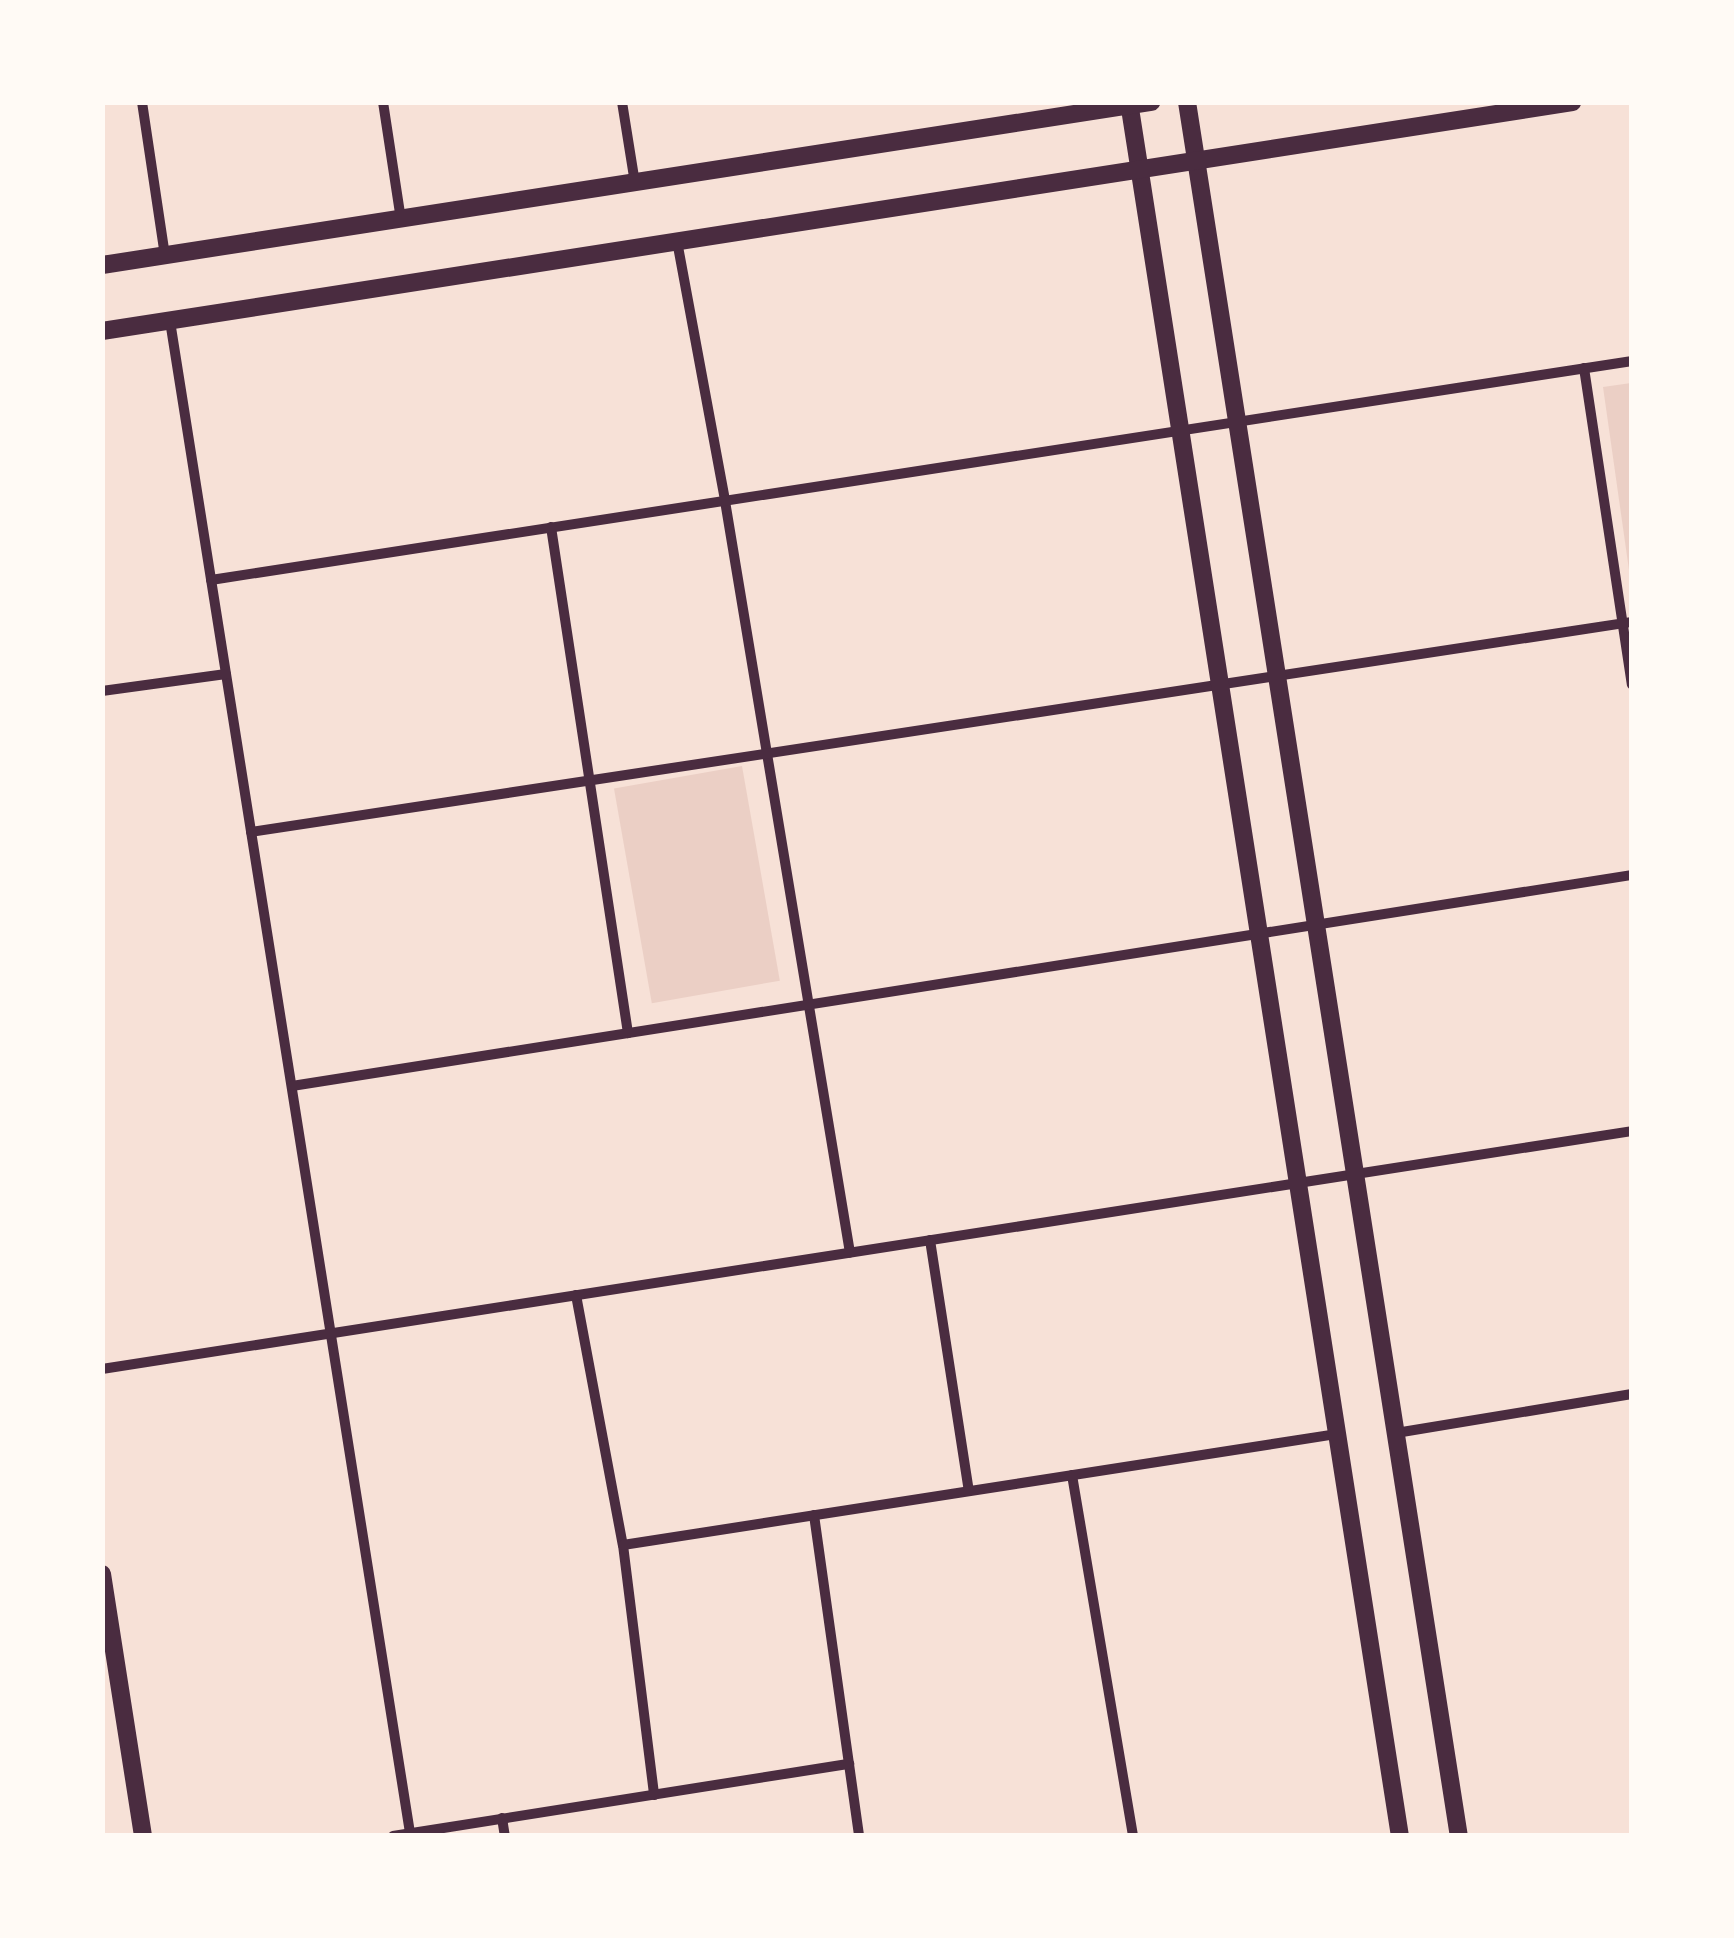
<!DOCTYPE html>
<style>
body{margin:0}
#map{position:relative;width:1734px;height:1938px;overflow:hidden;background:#f7e1d7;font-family:"PT Sans",sans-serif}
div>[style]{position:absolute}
.green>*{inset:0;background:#ebcfc5;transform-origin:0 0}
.minor>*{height:10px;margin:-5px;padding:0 5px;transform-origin:5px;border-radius:5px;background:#4a2c40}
.tertiary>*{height:18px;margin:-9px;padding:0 9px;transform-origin:9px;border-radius:9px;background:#4a2c40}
span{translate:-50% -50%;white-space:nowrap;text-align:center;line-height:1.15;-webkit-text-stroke:9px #fffaf5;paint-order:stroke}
.frame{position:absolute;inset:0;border:105px solid #fffaf5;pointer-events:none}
</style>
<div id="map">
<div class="green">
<i style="clip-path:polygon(1631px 383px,1632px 569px,1629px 570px,1603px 387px)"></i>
<i style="left:742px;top:766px;width:218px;height:130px;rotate:80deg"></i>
</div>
<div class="minor">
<i style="left:142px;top:102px;width:155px;rotate:81.5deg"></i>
<i style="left:383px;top:102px;width:118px;rotate:81.3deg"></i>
<i style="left:622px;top:102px;width:82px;rotate:80.9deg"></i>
<i style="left:677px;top:241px;width:264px;rotate:79.5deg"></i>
<i style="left:725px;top:501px;width:762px;rotate:80.56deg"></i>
<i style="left:170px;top:321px;width:1531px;rotate:80.98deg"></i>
<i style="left:1584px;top:368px;width:320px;rotate:81.4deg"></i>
<i style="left:551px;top:527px;width:512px;rotate:81.35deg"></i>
<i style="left:211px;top:580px;width:1438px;rotate:-8.76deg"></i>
<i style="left:102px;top:691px;width:125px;rotate:-7.8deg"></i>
<i style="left:251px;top:832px;width:1397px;rotate:-8.65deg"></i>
<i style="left:292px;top:1086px;width:1357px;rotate:-8.95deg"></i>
<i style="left:930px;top:1240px;width:254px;rotate:81.2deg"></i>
<i style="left:576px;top:1295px;width:254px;rotate:79.4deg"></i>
<i style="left:623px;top:1545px;width:252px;rotate:82.9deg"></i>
<i style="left:102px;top:1369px;width:1548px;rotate:-8.84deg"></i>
<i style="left:1396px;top:1433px;width:239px;rotate:-9.4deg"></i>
<i style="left:1072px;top:1475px;width:366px;rotate:80.4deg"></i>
<i style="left:814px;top:1515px;width:324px;rotate:82deg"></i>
<i style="left:623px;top:1545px;width:723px;rotate:-8.84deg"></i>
<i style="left:502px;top:1818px;width:18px;rotate:81deg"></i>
<i style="left:393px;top:1836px;width:462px;rotate:-9deg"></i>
</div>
<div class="tertiary">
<i style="left:1129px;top:102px;width:1755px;rotate:81.12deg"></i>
<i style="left:1187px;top:102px;width:1755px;rotate:81.09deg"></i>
<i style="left:102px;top:265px;width:1062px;rotate:-8.83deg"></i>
<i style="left:102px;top:331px;width:1488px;rotate:-8.85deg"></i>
<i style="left:102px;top:1574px;width:265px;rotate:81.1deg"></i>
</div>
<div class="frame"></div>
</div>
